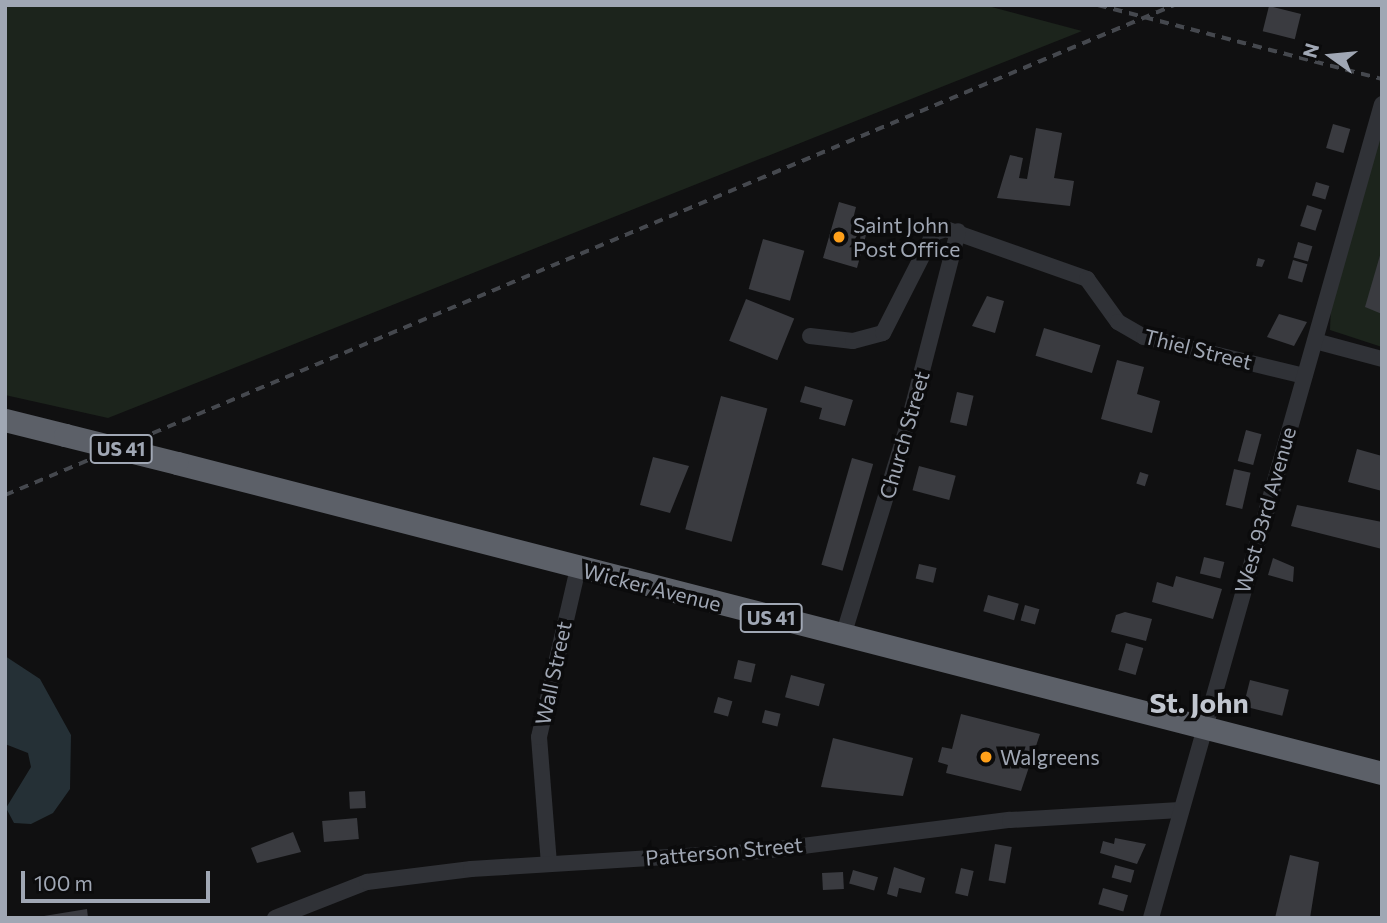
<!DOCTYPE html>
<style>
body{margin:0}
#map{position:relative;width:1387px;height:923px;overflow:hidden;background:#101011;font-family:Commissioner,sans-serif}
div>[style]{position:absolute}
.green>*{inset:0;background:#1c241c}
.water>*{inset:0;background:#253036}
.building>*{inset:0;background:#3a3b40;transform-origin:0 0}
.minor>*{height:16px;margin:-8px;padding:0 8px;transform-origin:8px;border-radius:8px;background:#303237}
.highway>*{height:23px;margin:-11.5px;padding:0 11.5px;transform-origin:11.5px;border-radius:11.5px;background:#5c6068}
.rail>*{height:3.5px;margin-top:-1.75px;transform-origin:0;background:repeating-linear-gradient(90deg,#45484e 0 9px,transparent 0 16px)}
.highway-bridge>*{height:23px;margin:-11.5px;padding:0 11.5px;transform-origin:11.5px;border-radius:11.5px;background:#5c6068}
.dots>*{width:19px;height:19px;translate:-50% -50%;box-sizing:border-box;border:4px solid #0b0b0c;border-radius:50%}
span{translate:-50% -50%;white-space:nowrap;text-align:center;line-height:1.15;-webkit-text-stroke:7px #0b0b0c;paint-order:stroke}
.shield-label span{padding:2px 5px;background:#0b0b0c;border:2px solid;border-radius:5px;-webkit-text-stroke-width:0}
.shield-label{font-size:19px;color:#a0a7b4;font-weight:700}
.poi-label{font-size:21px;color:#a0a7b4}
.left{translate:0 -50%;text-align:left}
.street-label{font-size:21px;color:#a0a7b4}
.district-label{font-size:28px;color:#c1c6cf;font-weight:700}
.frame{position:absolute;inset:0;border:7px solid #a0a7b4;pointer-events:none}
.north{position:absolute;left:1296px;top:21px;width:70px;height:70px;-webkit-text-stroke:5px #0b0b0c;paint-order:stroke;rotate:285deg;font-size:19px;font-weight:700;line-height:28px;text-align:center;color:#a0a7b4}
.north::after{content:'';display:block;margin:auto;width:24px;height:32px;background:#a0a7b4;clip-path:polygon(50% 0,100% 100%,50% 72%,0 100%)}
.scale{position:absolute;left:21px;top:871px;width:189px;height:32px;box-sizing:border-box;border:4px solid #a0a7b4;border-top:0;padding-left:9px;font-size:21px;line-height:24px;white-space:nowrap;color:#a0a7b4;-webkit-text-stroke:5px #0b0b0c;paint-order:stroke}
</style>
<div id="map">
<div class="green">
<i style="clip-path:polygon(5px 5px,984px 5px,1082px 31px,108px 418px,5px 395px)"></i>
<i style="clip-path:polygon(1382px 126px,1382px 347px,1330px 330px,1331px 304px)"></i>
</div>
<div class="water">
<i style="clip-path:polygon(5px 656px,40px 679px,71px 735px,70px 789px,53px 813px,31px 824px,14px 823px,6px 808px,31px 767px,28px 753px,5px 744px)"></i>
</div>
<div class="building">
<i style="left:1269px;top:6px;width:33px;height:26px;rotate:14deg"></i>
<i style="left:1333px;top:124px;width:18px;height:25px;rotate:16deg"></i>
<i style="clip-path:polygon(1036px 128px,1062px 133px,1054px 178px,1074px 181px,1070px 206px,997px 198px,1010px 155px,1023px 158px,1019px 178px,1027px 179px)"></i>
<i style="left:1316px;top:182px;width:14px;height:14px;rotate:17deg"></i>
<i style="clip-path:polygon(839px 202px,856px 207px,853px 219px,869px 224px,857px 268px,823px 258px)"></i>
<i style="left:1307px;top:205px;width:16px;height:22px;rotate:18deg"></i>
<i style="left:763px;top:239px;width:43px;height:52px;rotate:16deg"></i>
<i style="left:1298px;top:242px;width:15px;height:16px;rotate:16deg"></i>
<i style="clip-path:polygon(1381px 252px,1382px 252px,1382px 314px,1365px 307px)"></i>
<i style="clip-path:polygon(1258px 258px,1265px 260px,1262px 267px,1256px 266px)"></i>
<i style="left:1293px;top:260px;width:15px;height:19px;rotate:16deg"></i>
<i style="clip-path:polygon(987px 296px,1004px 301px,995px 333px,972px 326px)"></i>
<i style="left:746px;top:299px;width:52px;height:45px;rotate:22deg"></i>
<i style="clip-path:polygon(1279px 314px,1307px 322px,1294px 346px,1267px 337px)"></i>
<i style="left:1044px;top:328px;width:59px;height:29px;rotate:17deg"></i>
<i style="clip-path:polygon(1117px 360px,1144px 367px,1137px 394px,1160px 401px,1152px 433px,1101px 419px)"></i>
<i style="clip-path:polygon(805px 386px,853px 400px,845px 426px,819px 419px,822px 408px,800px 402px)"></i>
<i style="left:957px;top:392px;width:17px;height:31px;rotate:13deg"></i>
<i style="left:721px;top:396px;width:48px;height:138px;rotate:15deg"></i>
<i style="left:1246px;top:430px;width:16px;height:32px;rotate:15deg"></i>
<i style="clip-path:polygon(1357px 449px,1382px 456px,1382px 491px,1348px 482px)"></i>
<i style="clip-path:polygon(653px 457px,689px 466px,670px 513px,640px 505px)"></i>
<i style="left:852px;top:458px;width:22px;height:111px;rotate:16deg"></i>
<i style="left:919px;top:466px;width:38px;height:25px;rotate:15deg"></i>
<i style="left:1234px;top:469px;width:17px;height:37px;rotate:13deg"></i>
<i style="left:1140px;top:472px;width:9px;height:12px;rotate:18deg"></i>
<i style="clip-path:polygon(1297px 505px,1382px 522px,1382px 549px,1291px 526px)"></i>
<i style="left:1204px;top:557px;width:21px;height:17px;rotate:14deg"></i>
<i style="clip-path:polygon(1273px 558px,1294px 567px,1293px 582px,1268px 575px)"></i>
<i style="left:919px;top:564px;width:18px;height:15px;rotate:13deg"></i>
<i style="clip-path:polygon(1176px 576px,1222px 589px,1213px 619px,1152px 602px,1157px 582px,1173px 587px)"></i>
<i style="left:988px;top:595px;width:32px;height:17px;rotate:16deg"></i>
<i style="left:1025px;top:605px;width:15px;height:16px;rotate:16deg"></i>
<i style="clip-path:polygon(1125px 612px,1152px 619px,1146px 641px,1111px 632px,1116px 615px)"></i>
<i style="left:1126px;top:643px;width:18px;height:28px;rotate:16deg"></i>
<i style="left:738px;top:660px;width:18px;height:19px;rotate:13deg"></i>
<i style="left:791px;top:675px;width:35px;height:23px;rotate:15deg"></i>
<i style="left:1250px;top:680px;width:40px;height:27px;rotate:14deg"></i>
<i style="left:718px;top:697px;width:15px;height:16px;rotate:16deg"></i>
<i style="left:765px;top:710px;width:16px;height:13px;rotate:14deg"></i>
<i style="clip-path:polygon(961px 714px,1040px 734px,1021px 791px,946px 773px,948px 765px,938px 762px,942px 747px,952px 749px)"></i>
<i style="clip-path:polygon(833px 738px,913px 758px,903px 796px,821px 787px)"></i>
<i style="left:365px;top:791px;width:17px;height:16px;rotate:87deg"></i>
<i style="left:357px;top:818px;width:21px;height:35px;rotate:85deg"></i>
<i style="clip-path:polygon(293px 832px,301px 852px,257px 863px,251px 848px)"></i>
<i style="clip-path:polygon(1115px 838px,1146px 844px,1137px 864px,1100px 853px,1103px 841px,1114px 844px)"></i>
<i style="left:995px;top:844px;width:17px;height:37px;rotate:10deg"></i>
<i style="clip-path:polygon(1290px 855px,1319px 862px,1310px 918px,1275px 918px)"></i>
<i style="left:1115px;top:865px;width:20px;height:13px;rotate:15deg"></i>
<i style="clip-path:polygon(894px 867px,925px 878px,921px 893px,899px 888px,897px 897px,887px 894px)"></i>
<i style="left:961px;top:868px;width:13px;height:26px;rotate:13deg"></i>
<i style="left:853px;top:870px;width:26px;height:14px;rotate:16deg"></i>
<i style="left:843px;top:872px;width:17px;height:21px;rotate:87deg"></i>
<i style="left:1103px;top:888px;width:26px;height:17px;rotate:16deg"></i>
<i style="clip-path:polygon(87px 909px,88px 918px,44px 918px,44px 916px)"></i>
</div>
<div class="minor">
<i style="left:810px;top:336px;width:43px;rotate:6.6deg"></i>
<i style="left:853px;top:341px;width:31px;rotate:-15deg"></i>
<i style="left:883px;top:333px;width:112px;rotate:-63deg"></i>
<i style="left:934px;top:233px;width:13px;rotate:-18deg"></i>
<i style="left:946px;top:229px;width:150px;rotate:19.5deg"></i>
<i style="left:1087px;top:279px;width:53px;rotate:54.2deg"></i>
<i style="left:1118px;top:322px;width:30px;rotate:30deg"></i>
<i style="left:1144px;top:337px;width:165px;rotate:13.7deg"></i>
<i style="left:1315px;top:341px;width:69px;rotate:15deg"></i>
<i style="left:843px;top:636px;width:225px;rotate:-72.9deg"></i>
<i style="left:909px;top:421px;width:196px;rotate:-75.5deg"></i>
<i style="left:549px;top:864px;width:127px;rotate:-94.5deg"></i>
<i style="left:539px;top:737px;width:173px;rotate:-77deg"></i>
<i style="left:275px;top:918px;width:99px;rotate:-21.4deg"></i>
<i style="left:367px;top:882px;width:105px;rotate:-7.1deg"></i>
<i style="left:471px;top:869px;width:293px;rotate:-3.5deg"></i>
<i style="left:763px;top:851px;width:249px;rotate:-7.2deg"></i>
<i style="left:1010px;top:820px;width:170px;rotate:-3.4deg"></i>
<i style="left:1151px;top:918px;width:846px;rotate:-74.16deg"></i>
</div>
<div class="highway">
<i style="left:5px;top:420px;width:62px;rotate:14deg"></i>
<i style="left:177px;top:463px;width:1244px;rotate:14.43deg"></i>
</div>
<div class="rail">
<i style="left:1098px;top:5px;width:293px;rotate:14.6deg"></i>
<i style="left:5px;top:495px;width:1268px;rotate:-22.74deg"></i>
</div>
<div class="highway-bridge">
<i style="left:65px;top:435px;width:115px;rotate:14deg"></i>
</div>
<div class="dots">
<i style="left:839px;top:237px;background:#ffa01a"></i>
<i style="left:986px;top:757px;background:#ffa01a"></i>
</div>
<div class="shield-label">
<span style="left:121px;top:449px">US 41</span>
<span style="left:771px;top:618px">US 41</span>
</div>
<div class="poi-label">
<span class="left" style="left:853px;top:237px">Saint John<br>Post Office</span>
<span class="left" style="left:1000px;top:757px">Walgreens</span>
</div>
<div class="street-label">
<span style="left:1198px;top:349px;rotate:14deg">Thiel Street</span>
<span style="left:904px;top:435px;rotate:-74deg">Church Street</span>
<span style="left:1265px;top:510px;rotate:-74deg">West 93rd Avenue</span>
<span style="left:652px;top:587px;rotate:14deg">Wicker Avenue</span>
<span style="left:553px;top:673px;rotate:-78deg">Wall Street</span>
<span style="left:724px;top:851px;rotate:-5deg">Patterson Street</span>
</div>
<div class="district-label">
<span style="left:1199px;top:702px">St. John</span>
</div>
<div class="frame"></div>
<div class="north">N</div>
<div class="scale">100 m</div>
</div>
